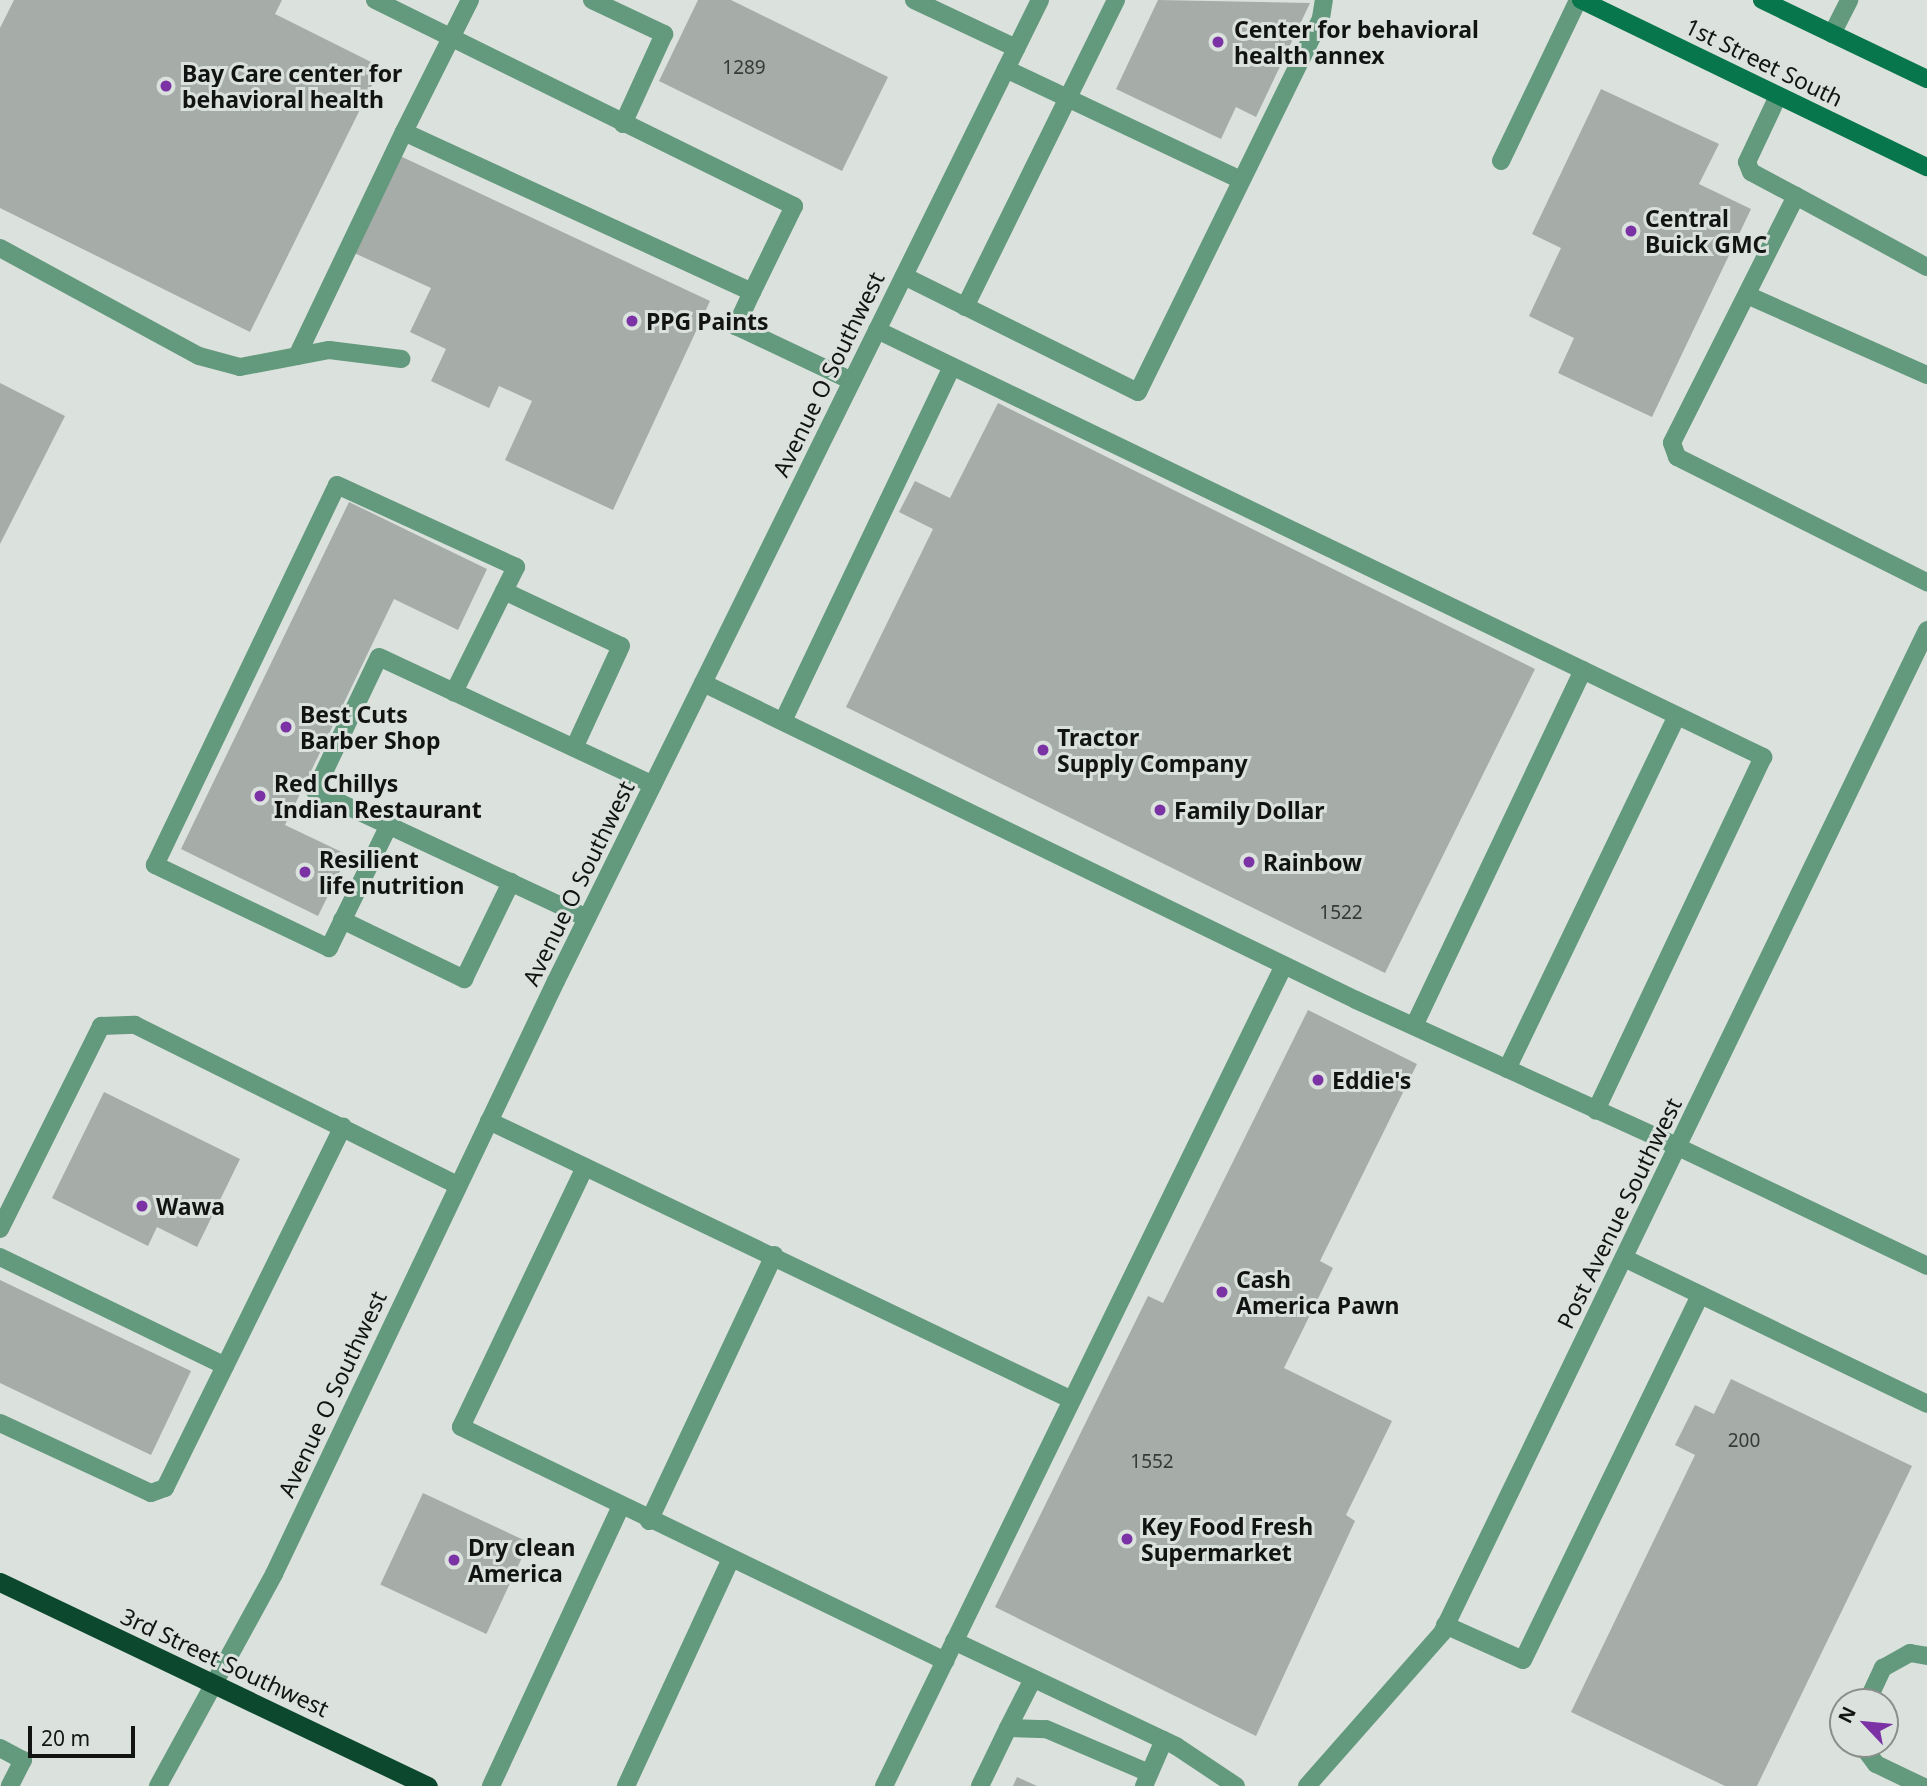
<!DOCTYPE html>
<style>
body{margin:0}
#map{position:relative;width:1927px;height:1786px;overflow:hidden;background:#dbe1dd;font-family:"Noto Sans",sans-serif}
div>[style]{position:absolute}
.building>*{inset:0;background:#a6aca8;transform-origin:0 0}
.service>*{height:18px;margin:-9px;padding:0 9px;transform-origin:9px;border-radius:9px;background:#63997c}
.minor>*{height:18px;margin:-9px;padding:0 9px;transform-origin:9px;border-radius:9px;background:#63997c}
.tertiary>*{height:18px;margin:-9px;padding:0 9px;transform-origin:9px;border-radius:9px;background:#63997c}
.secondary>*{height:18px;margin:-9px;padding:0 9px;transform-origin:9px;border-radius:9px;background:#08764c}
.trunk>*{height:19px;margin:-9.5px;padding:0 9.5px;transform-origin:9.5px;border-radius:9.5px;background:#0b482e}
.dots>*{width:19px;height:19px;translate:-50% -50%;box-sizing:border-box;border:4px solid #dbe1dd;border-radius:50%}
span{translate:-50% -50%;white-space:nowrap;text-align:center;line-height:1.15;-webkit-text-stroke:6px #dbe1dd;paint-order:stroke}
.number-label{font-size:19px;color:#363a38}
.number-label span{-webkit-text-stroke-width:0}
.poi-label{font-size:23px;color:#111412;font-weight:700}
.left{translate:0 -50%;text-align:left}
.street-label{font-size:23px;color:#111412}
.north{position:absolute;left:1829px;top:1688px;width:70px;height:70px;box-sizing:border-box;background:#dbe1dd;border:2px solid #8a8f8c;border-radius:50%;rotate:296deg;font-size:19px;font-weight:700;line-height:28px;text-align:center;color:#111412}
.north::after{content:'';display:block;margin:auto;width:24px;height:32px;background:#7a32a5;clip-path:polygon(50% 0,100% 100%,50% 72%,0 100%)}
.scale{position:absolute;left:28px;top:1726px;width:107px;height:32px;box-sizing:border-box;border:4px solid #111412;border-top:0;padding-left:9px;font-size:21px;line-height:24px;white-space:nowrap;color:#111412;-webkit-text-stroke:5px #dbe1dd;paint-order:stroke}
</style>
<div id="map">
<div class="building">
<i style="clip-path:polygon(14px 0,282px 0,275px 14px,381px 67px,250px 332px,0 208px,0 28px)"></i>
<i style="clip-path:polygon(698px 0,731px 0,888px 77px,842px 171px,659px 81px)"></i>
<i style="clip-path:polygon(1158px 0,1310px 3px,1256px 117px,1236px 107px,1221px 139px,1116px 89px)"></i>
<i style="clip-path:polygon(1601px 89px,1719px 144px,1699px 184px,1751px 209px,1652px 417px,1558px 373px,1574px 338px,1529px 316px,1561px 248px,1532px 234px)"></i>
<i style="clip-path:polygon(398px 155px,710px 301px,613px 510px,505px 460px,532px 401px,499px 386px,489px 408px,431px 381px,446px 349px,410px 332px,431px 288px,352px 252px)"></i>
<i style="clip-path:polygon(0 383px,65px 416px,0 544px)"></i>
<i style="clip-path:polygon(998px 403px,1535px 669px,1385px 973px,846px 707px,933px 529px,899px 512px,915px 481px,950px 498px)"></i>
<i style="clip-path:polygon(349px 502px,487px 569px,458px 630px,394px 599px,285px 825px,348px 855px,318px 916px,181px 849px)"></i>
<i style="clip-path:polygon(1308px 1010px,1417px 1064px,1320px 1261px,1333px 1268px,1284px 1368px,1392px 1421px,1346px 1515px,1355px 1521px,1256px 1736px,995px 1607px,1148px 1296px,1163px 1303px)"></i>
<i style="clip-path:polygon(104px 1092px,240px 1159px,197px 1247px,157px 1227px,148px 1246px,52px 1198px)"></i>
<i style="clip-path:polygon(0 1280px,191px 1371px,151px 1455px,0 1383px)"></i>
<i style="clip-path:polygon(1731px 1379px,1912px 1466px,1757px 1786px,1725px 1786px,1571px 1712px,1695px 1455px,1675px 1445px,1695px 1405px,1714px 1414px)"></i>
<i style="left:423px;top:1493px;width:117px;height:101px;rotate:25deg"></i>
<i style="clip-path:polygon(1017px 1777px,1037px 1786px,1013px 1786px)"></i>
</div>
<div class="service">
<i style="left:375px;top:0;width:467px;rotate:26.2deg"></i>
<i style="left:794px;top:206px;width:96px;rotate:116deg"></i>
<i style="left:470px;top:0;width:148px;rotate:116.6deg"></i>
<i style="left:404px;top:132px;width:383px;rotate:24.7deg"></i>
<i style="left:752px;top:292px;width:38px;rotate:115deg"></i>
<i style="left:736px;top:326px;width:128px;rotate:25.4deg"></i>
<i style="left:592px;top:0;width:80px;rotate:25.3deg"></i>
<i style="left:664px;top:34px;width:99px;rotate:114.5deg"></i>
<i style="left:914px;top:0;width:113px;rotate:25.2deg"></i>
<i style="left:1832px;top:34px;width:38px;rotate:-63deg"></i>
<i style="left:1006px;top:69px;width:260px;rotate:25.3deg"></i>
<i style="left:1778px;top:96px;width:73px;rotate:115.2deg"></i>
<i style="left:1747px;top:162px;width:11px;rotate:68deg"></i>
<i style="left:1751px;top:172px;width:51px;rotate:28.1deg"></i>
<i style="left:1796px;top:196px;width:276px;rotate:116.7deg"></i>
<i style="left:1672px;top:443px;width:15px;rotate:70deg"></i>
<i style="left:1677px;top:457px;width:280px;rotate:26.6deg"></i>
<i style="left:1501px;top:161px;width:178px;rotate:-64.4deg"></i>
<i style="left:1796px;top:196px;width:149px;rotate:28.5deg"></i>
<i style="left:0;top:248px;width:226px;rotate:28.5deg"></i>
<i style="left:199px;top:356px;width:42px;rotate:15deg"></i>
<i style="left:240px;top:367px;width:91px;rotate:-10.8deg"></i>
<i style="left:329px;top:350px;width:73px;rotate:7.1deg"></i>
<i style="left:904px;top:276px;width:261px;rotate:26.4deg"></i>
<i style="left:1138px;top:392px;width:416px;rotate:-63.9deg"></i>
<i style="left:1321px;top:18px;width:18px;rotate:-81deg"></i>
<i style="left:1747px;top:295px;width:197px;rotate:24deg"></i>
<i style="left:965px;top:307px;width:342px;rotate:-63.8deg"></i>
<i style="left:877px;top:330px;width:984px;rotate:25.73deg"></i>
<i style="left:1763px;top:757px;width:391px;rotate:115.3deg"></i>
<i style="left:297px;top:356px;width:248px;rotate:-64.5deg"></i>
<i style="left:504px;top:591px;width:129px;rotate:25.2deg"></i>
<i style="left:621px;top:646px;width:112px;rotate:114.7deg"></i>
<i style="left:703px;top:683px;width:726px;rotate:25.89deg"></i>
<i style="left:1356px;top:1000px;width:354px;rotate:24.5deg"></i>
<i style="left:783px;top:721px;width:392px;rotate:-64.5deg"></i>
<i style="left:389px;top:825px;width:137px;rotate:116deg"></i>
<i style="left:329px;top:948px;width:193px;rotate:-154.5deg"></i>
<i style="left:155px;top:865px;width:421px;rotate:-64.4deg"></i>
<i style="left:337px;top:485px;width:197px;rotate:24.6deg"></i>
<i style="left:516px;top:567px;width:140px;rotate:116.4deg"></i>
<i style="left:587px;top:918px;width:300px;rotate:-155deg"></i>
<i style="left:315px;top:791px;width:148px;rotate:-64.5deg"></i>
<i style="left:379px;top:657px;width:302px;rotate:25deg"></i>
<i style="left:342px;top:920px;width:136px;rotate:25.8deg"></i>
<i style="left:464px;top:979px;width:108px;rotate:-64.1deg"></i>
<i style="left:1414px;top:1026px;width:394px;rotate:-64.6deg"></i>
<i style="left:1507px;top:1069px;width:392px;rotate:-64.3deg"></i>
<i style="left:489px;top:1121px;width:646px;rotate:25.57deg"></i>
<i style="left:585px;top:1167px;width:288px;rotate:115.5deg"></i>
<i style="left:461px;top:1427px;width:538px;rotate:25.8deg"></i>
<i style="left:0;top:1229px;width:227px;rotate:-63.5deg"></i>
<i style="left:101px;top:1026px;width:34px;rotate:-2deg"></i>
<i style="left:135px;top:1025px;width:360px;rotate:26.4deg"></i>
<i style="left:0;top:1257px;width:250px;rotate:25.8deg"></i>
<i style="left:1624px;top:1258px;width:336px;rotate:25.7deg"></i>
<i style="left:0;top:1423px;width:166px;rotate:24.9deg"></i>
<i style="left:151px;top:1493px;width:15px;rotate:-20deg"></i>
<i style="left:165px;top:1488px;width:403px;rotate:-63.8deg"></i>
<i style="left:649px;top:1521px;width:294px;rotate:-64.8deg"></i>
<i style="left:1445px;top:1625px;width:85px;rotate:24.2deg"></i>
<i style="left:1523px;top:1660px;width:406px;rotate:-64.1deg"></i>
<i style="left:954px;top:1641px;width:246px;rotate:25.3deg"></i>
<i style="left:1176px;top:1746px;width:72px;rotate:33.7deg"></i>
<i style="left:1867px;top:1702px;width:38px;rotate:-65deg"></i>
<i style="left:1883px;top:1668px;width:31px;rotate:-29deg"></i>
<i style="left:1910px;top:1653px;width:17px;rotate:10deg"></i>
<i style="left:1008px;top:1728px;width:55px;rotate:-63deg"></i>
<i style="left:1861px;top:1744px;width:25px;rotate:53deg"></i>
<i style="left:1876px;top:1764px;width:51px;rotate:25.6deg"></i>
<i style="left:0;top:1748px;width:26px;rotate:28deg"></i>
<i style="left:23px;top:1760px;width:29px;rotate:117deg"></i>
<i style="left:491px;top:1786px;width:309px;rotate:-65.1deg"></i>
<i style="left:626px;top:1786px;width:250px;rotate:-65.2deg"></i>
<i style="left:884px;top:1786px;width:913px;rotate:-64.02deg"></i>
<i style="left:980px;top:1786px;width:64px;rotate:-64.2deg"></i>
<i style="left:1008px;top:1728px;width:38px;rotate:2deg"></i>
<i style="left:1046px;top:1729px;width:112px;rotate:23.1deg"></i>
<i style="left:1144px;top:1786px;width:50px;rotate:-66.5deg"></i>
</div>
<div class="minor">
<i style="left:1678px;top:1147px;width:276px;rotate:25.5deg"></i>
<i style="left:1307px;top:1786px;width:204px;rotate:-48.6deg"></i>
<i style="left:1442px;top:1633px;width:1114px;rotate:-64.19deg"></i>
</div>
<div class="tertiary">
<i style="left:158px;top:1786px;width:242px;rotate:-61.3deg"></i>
<i style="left:274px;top:1574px;width:657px;rotate:-64.57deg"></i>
<i style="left:556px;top:981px;width:1094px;rotate:-63.74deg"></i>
</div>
<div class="secondary">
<i style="left:1581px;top:0;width:384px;rotate:25.8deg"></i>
<i style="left:1762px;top:0;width:183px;rotate:25.6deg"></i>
</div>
<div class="trunk">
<i style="left:0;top:1582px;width:474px;rotate:25.5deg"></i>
</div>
<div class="dots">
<i style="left:1218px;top:42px;background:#7a32a5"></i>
<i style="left:166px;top:86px;background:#7a32a5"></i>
<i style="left:1631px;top:231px;background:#7a32a5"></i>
<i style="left:632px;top:321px;background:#7a32a5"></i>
<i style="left:286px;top:727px;background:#7a32a5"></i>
<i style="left:1043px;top:750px;background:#7a32a5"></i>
<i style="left:260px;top:796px;background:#7a32a5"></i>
<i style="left:1160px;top:810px;background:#7a32a5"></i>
<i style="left:1249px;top:862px;background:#7a32a5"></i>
<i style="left:305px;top:872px;background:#7a32a5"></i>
<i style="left:1318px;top:1080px;background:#7a32a5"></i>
<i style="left:142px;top:1206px;background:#7a32a5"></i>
<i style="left:1222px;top:1292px;background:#7a32a5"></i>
<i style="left:1127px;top:1539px;background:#7a32a5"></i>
<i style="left:454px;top:1560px;background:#7a32a5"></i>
</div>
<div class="number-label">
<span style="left:744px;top:68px">1289</span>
<span style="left:1341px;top:913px">1522</span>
<span style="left:1744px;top:1441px">200</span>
<span style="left:1152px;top:1462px">1552</span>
</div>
<div class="poi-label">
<span class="left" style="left:1234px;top:42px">Center for behavioral<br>health annex</span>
<span class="left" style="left:182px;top:86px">Bay Care center for<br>behavioral health</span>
<span class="left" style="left:1645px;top:231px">Central<br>Buick GMC</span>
<span class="left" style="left:646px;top:321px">PPG Paints</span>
<span class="left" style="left:300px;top:727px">Best Cuts<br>Barber Shop</span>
<span class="left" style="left:1057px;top:750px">Tractor<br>Supply Company</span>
<span class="left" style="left:274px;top:796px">Red Chillys<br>Indian Restaurant</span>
<span class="left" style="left:1174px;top:810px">Family Dollar</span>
<span class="left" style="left:319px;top:872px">Resilient<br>life nutrition</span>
<span class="left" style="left:1263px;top:862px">Rainbow</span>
<span class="left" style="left:1332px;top:1080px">Eddie's</span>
<span class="left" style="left:156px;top:1206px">Wawa</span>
<span class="left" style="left:1236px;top:1292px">Cash<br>America Pawn</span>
<span class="left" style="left:1141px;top:1539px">Key Food Fresh<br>Supermarket</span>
<span class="left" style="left:468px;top:1560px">Dry clean<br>America</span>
</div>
<div class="street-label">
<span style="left:1764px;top:62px;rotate:26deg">1st Street South</span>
<span style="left:828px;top:374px;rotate:-64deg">Avenue O Southwest</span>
<span style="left:578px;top:883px;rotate:-64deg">Avenue O Southwest</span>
<span style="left:1619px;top:1213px;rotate:-64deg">Post Avenue Southwest</span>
<span style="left:332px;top:1394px;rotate:-65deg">Avenue O Southwest</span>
<span style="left:225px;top:1662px;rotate:25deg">3rd Street Southwest</span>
</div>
<div class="north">N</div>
<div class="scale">20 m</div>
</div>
